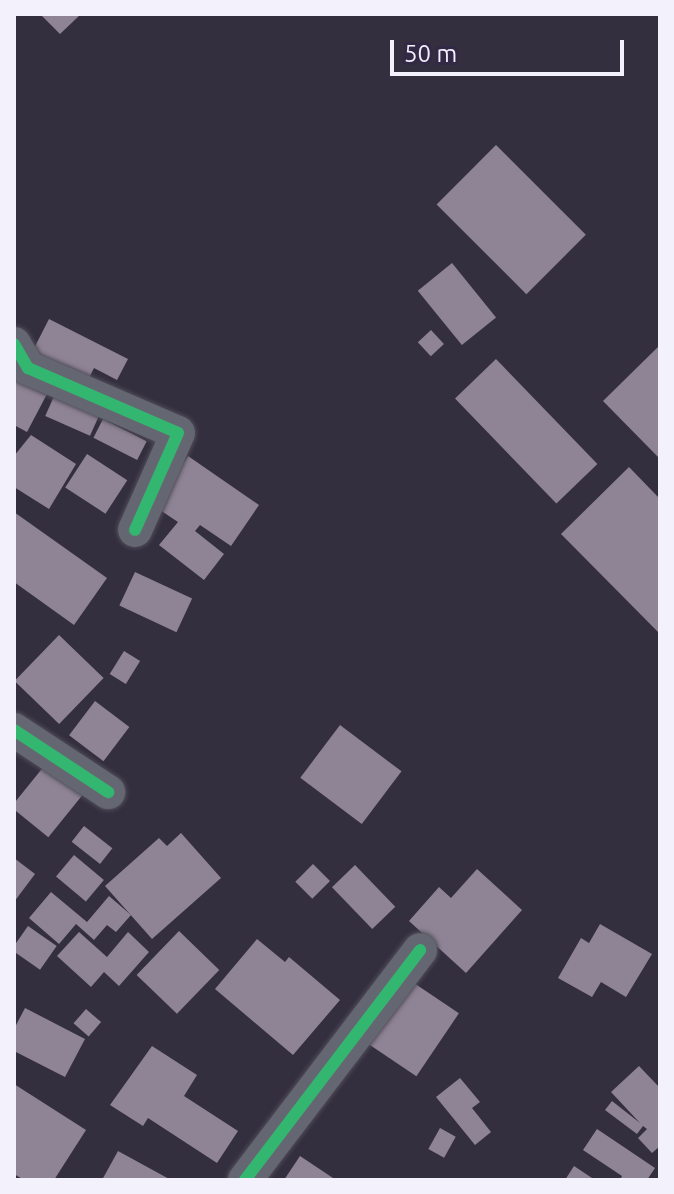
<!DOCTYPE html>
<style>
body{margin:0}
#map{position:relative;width:674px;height:1194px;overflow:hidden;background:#342f3f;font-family:Ubuntu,sans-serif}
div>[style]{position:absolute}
.building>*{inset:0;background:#8f8495;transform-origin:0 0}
.roads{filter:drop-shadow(0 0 2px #504c58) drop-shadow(0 0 2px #504c58)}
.minor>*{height:34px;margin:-17px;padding:0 17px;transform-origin:17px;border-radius:17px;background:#646771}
.cycleway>*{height:12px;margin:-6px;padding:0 6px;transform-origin:6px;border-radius:6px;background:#33b770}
span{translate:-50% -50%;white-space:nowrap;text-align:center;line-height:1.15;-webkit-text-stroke:8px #312945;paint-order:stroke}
.frame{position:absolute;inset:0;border:16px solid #f3f1fc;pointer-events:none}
.scale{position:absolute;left:390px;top:40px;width:234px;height:36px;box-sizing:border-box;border:4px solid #f3f1fc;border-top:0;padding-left:10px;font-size:24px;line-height:28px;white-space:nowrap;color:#f3f1fc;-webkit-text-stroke:6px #312945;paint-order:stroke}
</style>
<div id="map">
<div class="building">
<i style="clip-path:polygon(40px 14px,81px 14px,60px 34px)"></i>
<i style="left:496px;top:145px;width:127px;height:84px;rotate:45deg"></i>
<i style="left:452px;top:263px;width:70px;height:44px;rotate:51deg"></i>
<i style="clip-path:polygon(49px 319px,128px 359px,117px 380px,94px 368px,85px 386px,29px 358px)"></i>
<i style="left:431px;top:330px;width:19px;height:18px;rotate:47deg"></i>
<i style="clip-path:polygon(660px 345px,660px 459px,603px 401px)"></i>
<i style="left:496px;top:359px;width:146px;height:57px;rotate:46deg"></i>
<i style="clip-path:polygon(14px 377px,47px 394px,27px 432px,14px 425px)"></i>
<i style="left:55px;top:394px;width:49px;height:24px;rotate:24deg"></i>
<i style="left:103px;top:419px;width:49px;height:21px;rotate:27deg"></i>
<i style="clip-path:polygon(31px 435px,76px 464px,49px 509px,14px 487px,14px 456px)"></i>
<i style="left:87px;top:454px;width:48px;height:40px;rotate:33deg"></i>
<i style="clip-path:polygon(188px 456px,259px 505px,231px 546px,200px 525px,195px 531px,224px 554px,204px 580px,159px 545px,178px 522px,154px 506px)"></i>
<i style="clip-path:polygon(629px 467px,660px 499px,660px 634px,561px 534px)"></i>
<i style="clip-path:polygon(14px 512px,107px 578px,74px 625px,14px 582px)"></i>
<i style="left:135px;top:572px;width:63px;height:37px;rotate:25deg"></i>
<i style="left:59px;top:635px;width:62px;height:64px;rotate:44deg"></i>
<i style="left:124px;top:651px;width:19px;height:27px;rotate:32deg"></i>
<i style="left:95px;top:701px;width:43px;height:43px;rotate:37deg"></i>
<i style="left:340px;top:725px;width:77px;height:66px;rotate:37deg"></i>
<i style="left:45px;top:765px;width:48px;height:54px;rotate:39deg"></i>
<i style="left:84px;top:826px;width:36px;height:20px;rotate:38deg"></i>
<i style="clip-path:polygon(181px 833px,221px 878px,152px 939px,105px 886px,159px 838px,167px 846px)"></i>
<i style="left:74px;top:855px;width:39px;height:28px;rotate:40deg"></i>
<i style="clip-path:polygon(14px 858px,35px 874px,14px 902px)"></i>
<i style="left:313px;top:864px;width:24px;height:25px;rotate:45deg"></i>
<i style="left:355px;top:865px;width:58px;height:32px;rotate:46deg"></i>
<i style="clip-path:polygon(477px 869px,522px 910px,466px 973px,409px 921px,439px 887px,451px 898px)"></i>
<i style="clip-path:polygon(51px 892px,87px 922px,109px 896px,131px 915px,116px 932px,107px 925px,94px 940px,76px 924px,59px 944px,29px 918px)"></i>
<i style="clip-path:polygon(600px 924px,652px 954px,626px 997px,601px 982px,592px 997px,558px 978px,581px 938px,589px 943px)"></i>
<i style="left:28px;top:926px;width:35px;height:29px;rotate:35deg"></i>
<i style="left:179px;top:931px;width:56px;height:61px;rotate:44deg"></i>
<i style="clip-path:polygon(79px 932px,107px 957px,128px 932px,149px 952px,119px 986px,104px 972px,91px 987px,57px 956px)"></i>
<i style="clip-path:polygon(257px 939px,285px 962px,289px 957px,340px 1000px,293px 1055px,215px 989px)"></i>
<i style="left:405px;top:977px;width:65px;height:76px;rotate:34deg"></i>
<i style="clip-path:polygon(25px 1008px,85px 1039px,65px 1077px,14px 1051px,14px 1029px)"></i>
<i style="left:86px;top:1009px;width:20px;height:19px;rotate:41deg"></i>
<i style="clip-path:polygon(152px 1046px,197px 1075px,184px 1096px,238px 1131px,217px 1163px,148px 1118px,143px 1126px,110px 1105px)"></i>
<i style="clip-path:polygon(639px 1066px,660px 1088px,660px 1146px,652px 1153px,638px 1138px,647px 1129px,643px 1126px,637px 1134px,605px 1110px,612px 1101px,640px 1123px,611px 1092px)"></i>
<i style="clip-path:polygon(460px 1078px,480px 1102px,472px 1108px,491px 1132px,475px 1145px,436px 1097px)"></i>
<i style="clip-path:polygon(14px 1084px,86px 1130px,54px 1180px,24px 1180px,14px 1174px)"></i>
<i style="left:440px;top:1128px;width:18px;height:24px;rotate:29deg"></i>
<i style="clip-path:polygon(597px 1129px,655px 1168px,647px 1180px,620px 1180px,622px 1176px,583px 1150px)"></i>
<i style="clip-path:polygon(118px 1151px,171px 1180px,102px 1180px)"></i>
<i style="clip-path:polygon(300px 1156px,336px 1180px,284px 1180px)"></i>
<i style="clip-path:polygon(574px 1166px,595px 1180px,565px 1180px)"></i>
</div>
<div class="roads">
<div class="minor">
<i style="left:14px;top:344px;width:28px;rotate:60deg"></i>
<i style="left:28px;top:368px;width:163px;rotate:23.4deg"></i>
<i style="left:178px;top:433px;width:106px;rotate:113.9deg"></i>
<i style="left:14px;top:730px;width:113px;rotate:33.4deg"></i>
<i style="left:245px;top:1180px;width:289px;rotate:-52.7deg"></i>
</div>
</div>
<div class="cycleway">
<i style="left:14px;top:344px;width:28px;rotate:60deg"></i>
<i style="left:28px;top:368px;width:163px;rotate:23.4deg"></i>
<i style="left:178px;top:433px;width:106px;rotate:113.9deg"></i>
<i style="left:14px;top:730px;width:113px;rotate:33.4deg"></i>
<i style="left:245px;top:1180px;width:289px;rotate:-52.7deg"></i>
</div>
<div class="frame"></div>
<div class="scale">50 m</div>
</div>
